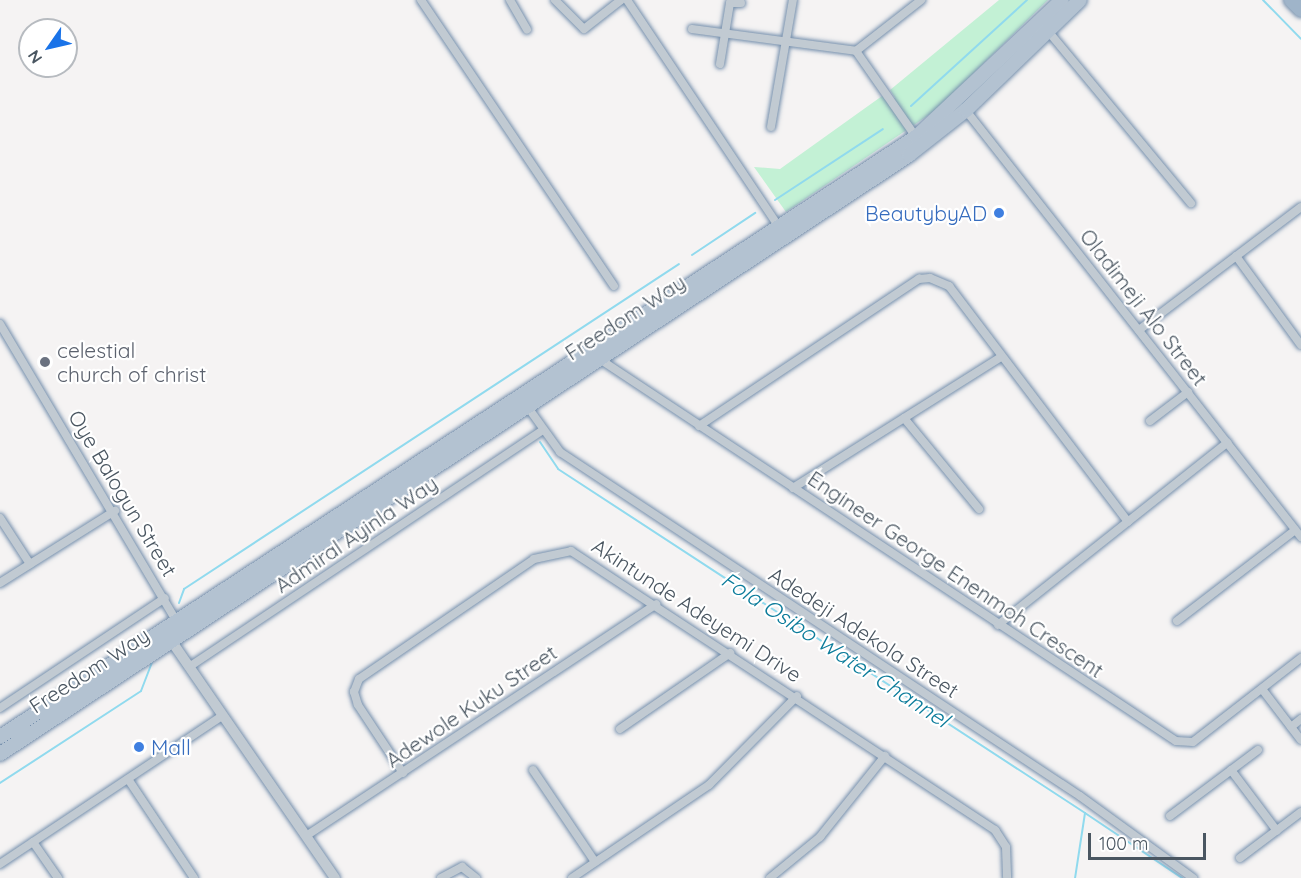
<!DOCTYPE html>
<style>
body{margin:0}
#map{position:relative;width:1301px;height:878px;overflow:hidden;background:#f5f3f3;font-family:Quicksand,sans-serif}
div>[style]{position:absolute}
.green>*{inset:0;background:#c3f1d5}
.stream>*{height:2px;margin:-1px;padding:0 1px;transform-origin:1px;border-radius:1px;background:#90daee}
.roads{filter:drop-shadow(0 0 2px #7690ad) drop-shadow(0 0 2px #7690ad)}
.minor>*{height:8px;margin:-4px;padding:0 4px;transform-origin:4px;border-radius:4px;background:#c1cad2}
.tertiary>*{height:10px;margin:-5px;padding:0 5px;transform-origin:5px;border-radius:5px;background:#c1cad2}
.primary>*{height:14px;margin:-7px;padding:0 7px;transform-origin:7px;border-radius:7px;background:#b3c2d1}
.trunk>*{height:14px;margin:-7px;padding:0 7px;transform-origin:7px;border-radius:7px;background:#9fb4c9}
.dots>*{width:16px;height:16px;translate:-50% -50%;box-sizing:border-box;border:3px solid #fff;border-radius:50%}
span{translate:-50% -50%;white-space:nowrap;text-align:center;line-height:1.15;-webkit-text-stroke:4.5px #fff;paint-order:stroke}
.shop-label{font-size:21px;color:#366cbe}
.right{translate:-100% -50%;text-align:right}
.left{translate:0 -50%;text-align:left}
.street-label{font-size:21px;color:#4a5661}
.worship-label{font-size:21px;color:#5b616d}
.water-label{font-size:22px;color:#0c7c9b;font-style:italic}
.north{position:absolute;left:18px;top:18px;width:60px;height:60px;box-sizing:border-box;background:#fff;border:2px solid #b7bbc0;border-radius:50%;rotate:236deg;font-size:16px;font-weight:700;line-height:24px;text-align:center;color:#4a5661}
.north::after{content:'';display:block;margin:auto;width:21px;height:27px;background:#1a73e8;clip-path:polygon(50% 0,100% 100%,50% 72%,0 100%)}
.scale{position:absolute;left:1088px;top:833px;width:118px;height:27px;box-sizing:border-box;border:3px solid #4a5661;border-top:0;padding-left:8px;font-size:18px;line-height:21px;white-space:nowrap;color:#4a5661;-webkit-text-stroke:4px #fff;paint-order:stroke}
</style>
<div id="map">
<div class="green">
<i style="clip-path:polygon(999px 0,1048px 0,936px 110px,786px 212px,754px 167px,780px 169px,882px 96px,888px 103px,895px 98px,890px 90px)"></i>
</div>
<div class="stream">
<i style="left:1263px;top:0;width:54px;rotate:45.7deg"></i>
<i style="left:911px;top:106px;width:157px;rotate:-42.4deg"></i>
<i style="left:775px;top:200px;width:129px;rotate:-33.3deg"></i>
<i style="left:692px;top:255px;width:76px;rotate:-33.7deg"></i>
<i style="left:540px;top:442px;width:32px;rotate:56deg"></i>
<i style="left:558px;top:469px;width:629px;rotate:33.13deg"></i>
<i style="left:1085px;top:813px;width:66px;rotate:98.7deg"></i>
<i style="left:179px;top:603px;width:15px;rotate:-70deg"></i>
<i style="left:184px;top:589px;width:592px;rotate:-33.29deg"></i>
<i style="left:0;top:783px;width:168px;rotate:-33.1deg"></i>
<i style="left:141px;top:691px;width:30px;rotate:-69deg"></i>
<i style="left:1085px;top:813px;width:117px;rotate:33.8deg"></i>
</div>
<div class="roads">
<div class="minor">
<i style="left:421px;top:0;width:345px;rotate:56deg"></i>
<i style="left:510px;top:0;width:34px;rotate:60deg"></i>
<i style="left:555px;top:0;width:41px;rotate:45deg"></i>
<i style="left:584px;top:29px;width:47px;rotate:-38.1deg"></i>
<i style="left:627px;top:0;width:273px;rotate:56.2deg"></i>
<i style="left:692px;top:29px;width:165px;rotate:7.6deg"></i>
<i style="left:856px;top:51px;width:83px;rotate:-38.1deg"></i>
<i style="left:1048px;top:31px;width:224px;rotate:50.3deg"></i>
<i style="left:856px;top:51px;width:105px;rotate:55.1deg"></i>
<i style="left:720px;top:64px;width:62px;rotate:-80.7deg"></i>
<i style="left:730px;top:3px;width:11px"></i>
<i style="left:964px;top:108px;width:546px;rotate:51.85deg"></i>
<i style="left:771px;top:127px;width:129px;rotate:-80.2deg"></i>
<i style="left:1236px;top:256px;width:110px;rotate:53.9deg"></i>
<i style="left:0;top:324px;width:345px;rotate:59.3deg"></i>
<i style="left:1139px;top:330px;width:203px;rotate:-37.2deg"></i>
<i style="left:598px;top:358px;width:693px;rotate:33.53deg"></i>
<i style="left:1176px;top:741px;width:17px;rotate:3deg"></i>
<i style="left:1193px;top:742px;width:137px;rotate:-37.9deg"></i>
<i style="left:527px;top:406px;width:57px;rotate:54.3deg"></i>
<i style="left:560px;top:452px;width:623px;rotate:33.49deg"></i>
<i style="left:1080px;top:796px;width:140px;rotate:36deg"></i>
<i style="left:904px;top:418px;width:118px;rotate:50.5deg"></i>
<i style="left:1150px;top:421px;width:48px;rotate:-37.3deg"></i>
<i style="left:699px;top:426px;width:265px;rotate:-33.8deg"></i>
<i style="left:919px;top:279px;width:11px;rotate:-5deg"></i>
<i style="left:930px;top:278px;width:21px;rotate:23deg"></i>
<i style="left:949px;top:286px;width:296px;rotate:52.8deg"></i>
<i style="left:793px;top:488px;width:246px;rotate:-32.2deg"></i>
<i style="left:0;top:518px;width:55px;rotate:56.9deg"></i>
<i style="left:0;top:583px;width:136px;rotate:-32.1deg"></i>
<i style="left:1177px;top:621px;width:149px;rotate:-37.6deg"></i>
<i style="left:998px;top:625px;width:293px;rotate:-38.5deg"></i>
<i style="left:189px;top:667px;width:426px;rotate:-33.8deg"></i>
<i style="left:1262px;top:689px;width:64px;rotate:52.6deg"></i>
<i style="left:0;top:708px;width:198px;rotate:-33.7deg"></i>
<i style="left:1291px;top:727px;width:13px;rotate:-39deg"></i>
<i style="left:620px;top:729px;width:134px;rotate:-34.6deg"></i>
<i style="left:533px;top:770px;width:111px;rotate:56deg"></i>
<i style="left:1231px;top:770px;width:76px;rotate:53deg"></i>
<i style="left:403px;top:773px;width:82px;rotate:-123.5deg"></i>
<i style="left:358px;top:705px;width:14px;rotate:-107deg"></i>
<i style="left:354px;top:692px;width:14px;rotate:-69deg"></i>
<i style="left:359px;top:679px;width:212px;rotate:-34.4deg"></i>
<i style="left:534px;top:559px;width:38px;rotate:-12deg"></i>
<i style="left:571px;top:551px;width:508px;rotate:33.35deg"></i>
<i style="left:995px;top:830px;width:20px;rotate:57deg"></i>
<i style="left:1006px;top:847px;width:31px;rotate:88deg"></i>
<i style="left:128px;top:779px;width:119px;rotate:56.3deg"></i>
<i style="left:1170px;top:816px;width:110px;rotate:-36.9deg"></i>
<i style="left:306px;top:836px;width:420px;rotate:-33.5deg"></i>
<i style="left:33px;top:842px;width:44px;rotate:55.2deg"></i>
<i style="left:1240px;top:858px;width:76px;rotate:-37deg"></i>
<i style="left:0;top:864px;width:267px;rotate:-33.7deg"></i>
<i style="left:441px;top:878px;width:24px;rotate:-28deg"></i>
<i style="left:462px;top:867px;width:18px;rotate:38deg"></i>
<i style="left:572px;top:878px;width:166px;rotate:-34.2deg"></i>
<i style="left:709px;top:785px;width:125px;rotate:-45.3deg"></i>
<i style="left:770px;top:878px;width:65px;rotate:-39.4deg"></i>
<i style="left:820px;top:837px;width:104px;rotate:-51.3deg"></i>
</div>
<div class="tertiary">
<i style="left:168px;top:636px;width:294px;rotate:55.4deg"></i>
</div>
<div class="primary">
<i style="left:0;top:737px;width:1095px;rotate:-33.23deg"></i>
<i style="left:916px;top:137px;width:200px;rotate:-43.2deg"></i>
<i style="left:0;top:754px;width:1089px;rotate:-33.38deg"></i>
<i style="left:909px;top:155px;width:73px;rotate:-38.3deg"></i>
<i style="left:966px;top:110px;width:158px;rotate:-44deg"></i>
</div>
<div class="trunk">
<i style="left:1291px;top:0;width:14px;rotate:45deg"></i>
</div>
</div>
<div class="dots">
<i style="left:999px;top:213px;background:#3f7fe0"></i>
<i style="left:45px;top:362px;background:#6b7280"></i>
<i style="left:139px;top:747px;background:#3f7fe0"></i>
</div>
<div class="shop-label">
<span class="right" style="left:987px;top:213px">BeautybyAD</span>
<span class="left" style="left:151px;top:747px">Mall</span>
</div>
<div class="street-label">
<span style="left:1144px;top:307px;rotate:52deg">Oladimeji Alo Street</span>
<span style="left:625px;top:317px;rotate:-33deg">Freedom Way</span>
<span style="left:123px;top:493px;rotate:59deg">Oye Balogun Street</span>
<span style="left:356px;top:534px;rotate:-34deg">Admiral Ayinla Way</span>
<span style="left:956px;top:574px;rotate:34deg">Engineer George Enenmoh Crescent</span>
<span style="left:697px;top:610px;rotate:33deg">Akintunde Adeyemi Drive</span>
<span style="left:864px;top:632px;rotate:33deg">Adedeji Adekola Street</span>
<span style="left:89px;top:670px;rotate:-33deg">Freedom Way</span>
<span style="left:471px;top:706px;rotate:-34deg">Adewole Kuku Street</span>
</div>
<div class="worship-label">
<span class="left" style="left:57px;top:362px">celestial<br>church of christ</span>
</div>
<div class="water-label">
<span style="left:835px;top:650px;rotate:33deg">Fola Osibo Water Channel</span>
</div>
<div class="north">N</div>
<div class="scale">100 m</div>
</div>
